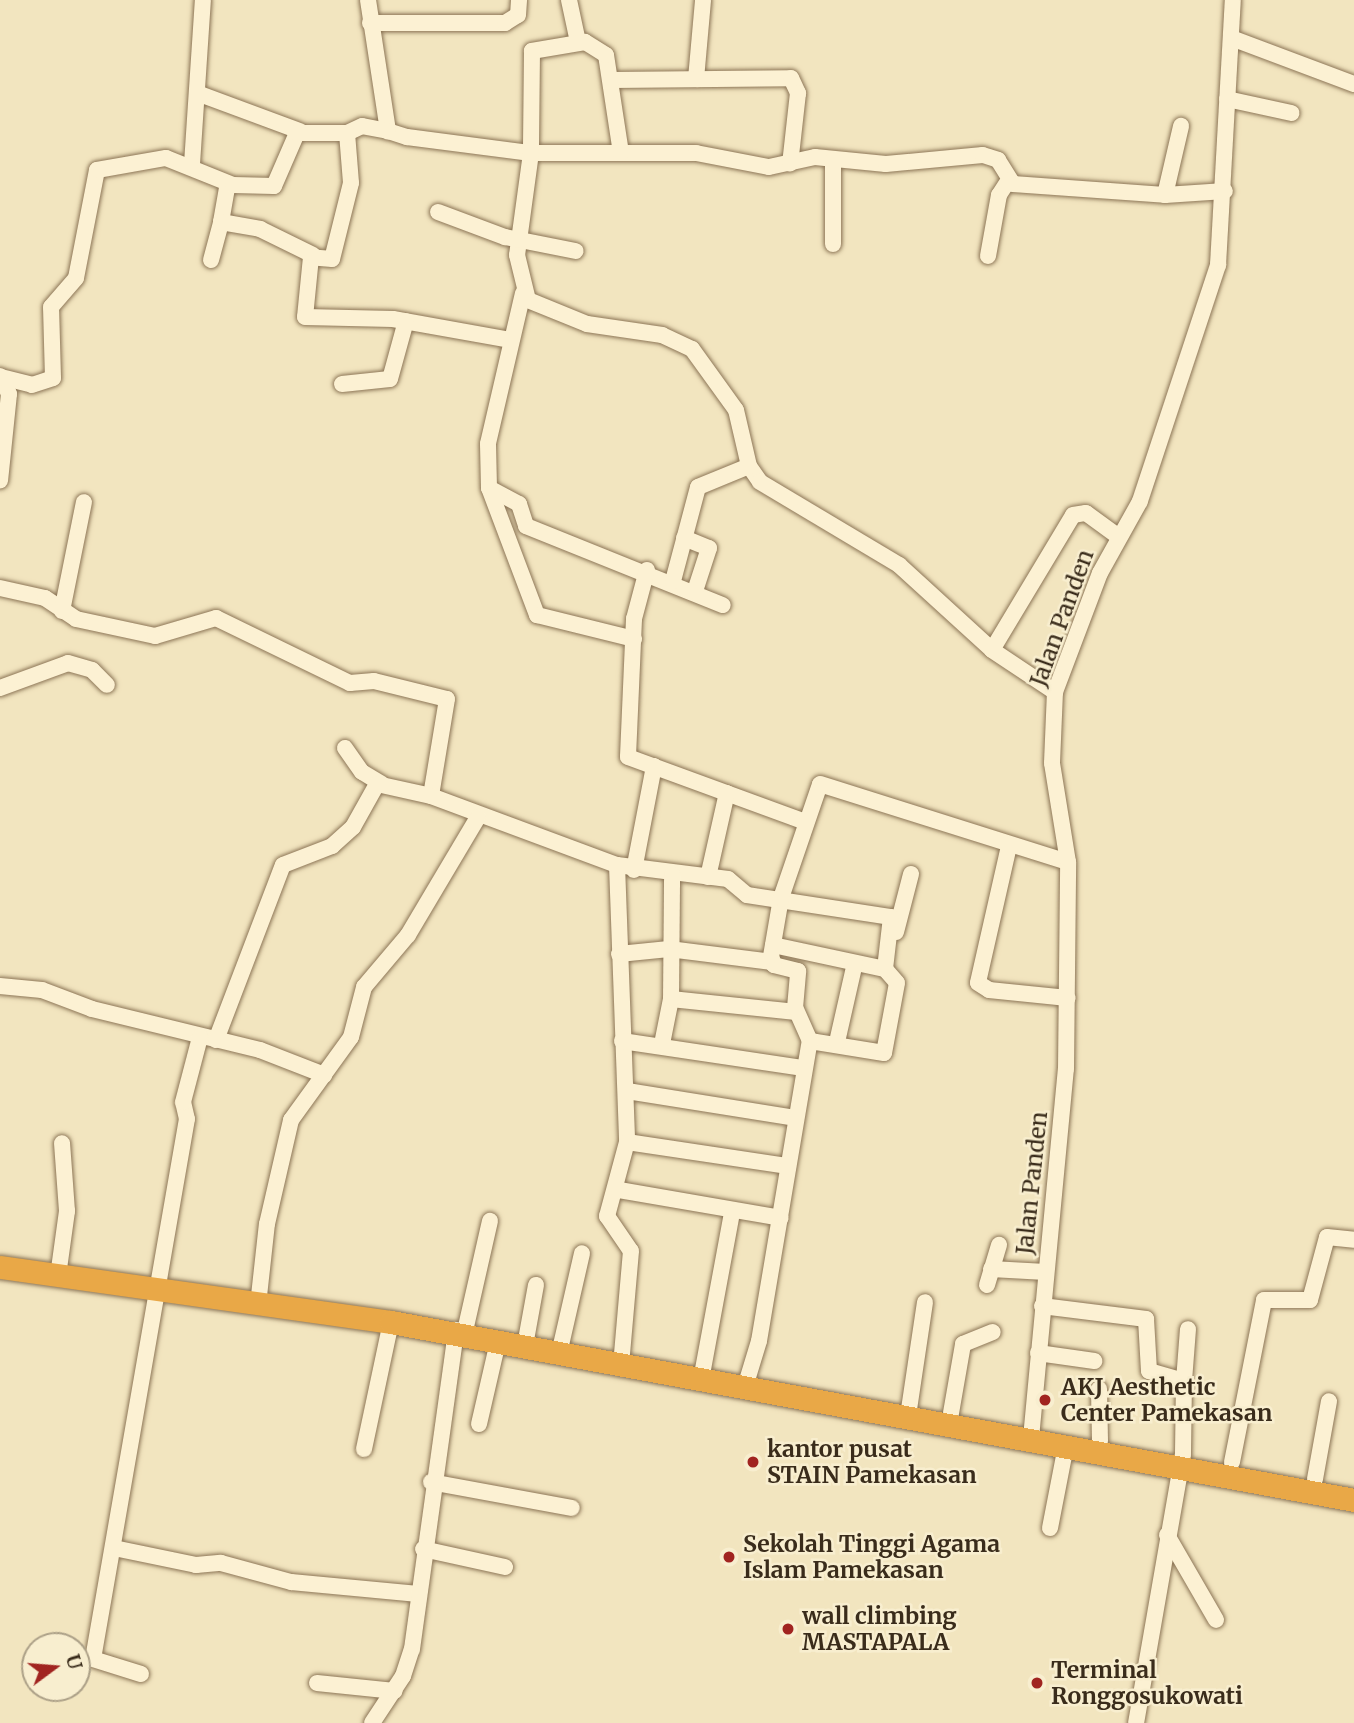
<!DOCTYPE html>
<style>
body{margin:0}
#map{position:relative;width:1354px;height:1723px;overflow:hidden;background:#f2e5bf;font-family:Merriweather,serif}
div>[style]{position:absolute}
.roads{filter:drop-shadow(0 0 2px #8c7556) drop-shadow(0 0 2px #8c7556)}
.minor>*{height:16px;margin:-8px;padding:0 8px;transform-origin:8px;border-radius:8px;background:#fcf1d3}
.highway>*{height:23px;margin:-11.5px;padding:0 11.5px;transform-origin:11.5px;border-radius:11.5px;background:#e9a847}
.dots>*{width:19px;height:19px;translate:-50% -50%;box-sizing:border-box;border:4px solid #f8eecf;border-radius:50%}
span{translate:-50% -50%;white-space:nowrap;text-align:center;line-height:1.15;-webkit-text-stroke:5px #f8eecf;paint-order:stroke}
.street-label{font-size:23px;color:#3a2c1b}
.poi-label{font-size:23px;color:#3a2c1b;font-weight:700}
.left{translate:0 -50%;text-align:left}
.north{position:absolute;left:21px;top:1632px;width:70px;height:70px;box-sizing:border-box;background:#f8eecf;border:2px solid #aca087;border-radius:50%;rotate:74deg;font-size:19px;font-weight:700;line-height:28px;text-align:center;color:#3a2c1b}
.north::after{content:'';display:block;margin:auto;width:24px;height:32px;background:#a12420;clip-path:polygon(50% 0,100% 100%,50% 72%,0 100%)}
</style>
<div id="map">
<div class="roads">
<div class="minor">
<i style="left:368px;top:0;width:133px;rotate:81.3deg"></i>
<i style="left:388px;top:131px;width:20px;rotate:18deg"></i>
<i style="left:407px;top:137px;width:125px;rotate:7.4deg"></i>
<i style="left:531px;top:153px;width:165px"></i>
<i style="left:696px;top:153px;width:74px;rotate:10.9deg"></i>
<i style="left:769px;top:167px;width:47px;rotate:-12.3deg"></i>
<i style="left:815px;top:157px;width:71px;rotate:5.6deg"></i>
<i style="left:886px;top:164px;width:97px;rotate:-5.3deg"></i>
<i style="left:983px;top:155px;width:16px;rotate:18deg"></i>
<i style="left:998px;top:160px;width:28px;rotate:58deg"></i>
<i style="left:1013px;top:184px;width:152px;rotate:4.1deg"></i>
<i style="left:1165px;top:195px;width:60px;rotate:-3.8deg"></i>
<i style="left:569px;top:0;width:43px;rotate:77.9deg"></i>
<i style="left:370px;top:23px;width:135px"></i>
<i style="left:505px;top:23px;width:15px;rotate:-32deg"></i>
<i style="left:518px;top:15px;width:15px;rotate:-86deg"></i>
<i style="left:1234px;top:39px;width:128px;rotate:20.6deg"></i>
<i style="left:696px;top:79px;width:79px;rotate:-84.9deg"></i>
<i style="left:612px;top:80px;width:179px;rotate:-0.6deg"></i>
<i style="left:791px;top:78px;width:17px;rotate:65deg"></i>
<i style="left:798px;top:93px;width:71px;rotate:96.4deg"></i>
<i style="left:197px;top:93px;width:110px;rotate:20.3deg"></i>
<i style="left:1227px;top:99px;width:66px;rotate:12.2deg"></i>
<i style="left:388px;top:131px;width:26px;rotate:-169deg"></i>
<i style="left:362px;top:126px;width:17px;rotate:155deg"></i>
<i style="left:347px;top:133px;width:50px;rotate:85.4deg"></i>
<i style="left:351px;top:183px;width:78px;rotate:104deg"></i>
<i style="left:332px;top:259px;width:21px;rotate:-175deg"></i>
<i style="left:311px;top:257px;width:60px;rotate:95.7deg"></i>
<i style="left:305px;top:317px;width:88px;rotate:1.3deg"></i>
<i style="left:393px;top:319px;width:120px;rotate:10.1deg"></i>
<i style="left:621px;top:153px;width:99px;rotate:-98.7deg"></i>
<i style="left:606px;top:55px;width:25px;rotate:-148deg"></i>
<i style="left:585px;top:42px;width:54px;rotate:170.4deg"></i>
<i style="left:532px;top:51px;width:102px;rotate:90.6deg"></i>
<i style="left:531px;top:153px;width:103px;rotate:97.8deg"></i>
<i style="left:517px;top:255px;width:46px;rotate:76.3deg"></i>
<i style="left:528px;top:300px;width:64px;rotate:22.1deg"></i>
<i style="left:587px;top:324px;width:76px;rotate:8.3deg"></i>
<i style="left:662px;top:335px;width:33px;rotate:25deg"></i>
<i style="left:692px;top:349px;width:75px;rotate:54.2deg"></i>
<i style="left:736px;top:410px;width:57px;rotate:76.9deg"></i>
<i style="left:749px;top:466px;width:19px;rotate:55deg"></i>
<i style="left:760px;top:482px;width:162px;rotate:30.8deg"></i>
<i style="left:899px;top:565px;width:126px;rotate:42.4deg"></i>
<i style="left:992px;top:650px;width:76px;rotate:33.7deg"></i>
<i style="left:192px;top:164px;width:164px;rotate:-86.2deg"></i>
<i style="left:1165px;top:195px;width:71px;rotate:-76.9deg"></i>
<i style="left:438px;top:212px;width:72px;rotate:20.5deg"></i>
<i style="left:505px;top:237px;width:72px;rotate:11.2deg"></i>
<i style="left:221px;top:222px;width:39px;rotate:-80deg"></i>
<i style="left:833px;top:244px;width:84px;rotate:-90deg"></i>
<i style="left:988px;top:256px;width:62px;rotate:-79.8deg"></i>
<i style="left:999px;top:195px;width:17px;rotate:-57deg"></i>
<i style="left:211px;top:260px;width:39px;rotate:-75deg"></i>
<i style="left:221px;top:222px;width:40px;rotate:10deg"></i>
<i style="left:260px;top:229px;width:59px;rotate:26.1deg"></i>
<i style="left:523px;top:293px;width:155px;rotate:103.1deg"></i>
<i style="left:488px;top:444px;width:44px;rotate:88.7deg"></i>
<i style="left:489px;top:488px;width:34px;rotate:28deg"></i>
<i style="left:519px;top:504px;width:23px;rotate:72deg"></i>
<i style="left:526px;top:526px;width:212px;rotate:21.9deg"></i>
<i style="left:0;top:376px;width:20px;rotate:63deg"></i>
<i style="left:9px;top:394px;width:87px;rotate:95.9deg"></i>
<i style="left:1px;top:377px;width:32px;rotate:14deg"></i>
<i style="left:32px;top:385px;width:22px;rotate:-18deg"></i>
<i style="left:53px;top:378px;width:71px;rotate:-91.6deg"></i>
<i style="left:51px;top:307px;width:38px;rotate:-49deg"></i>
<i style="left:76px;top:278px;width:110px;rotate:-79deg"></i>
<i style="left:97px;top:170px;width:70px;rotate:-9.9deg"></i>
<i style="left:166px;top:158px;width:72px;rotate:21.9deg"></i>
<i style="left:233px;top:185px;width:41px;rotate:1.4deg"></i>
<i style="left:274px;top:186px;width:58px;rotate:-66.5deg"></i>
<i style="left:297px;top:133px;width:50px"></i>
<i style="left:342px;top:384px;width:48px;rotate:-5.9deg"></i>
<i style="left:390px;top:379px;width:60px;rotate:-74.6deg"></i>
<i style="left:489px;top:488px;width:136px;rotate:69.3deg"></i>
<i style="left:537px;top:615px;width:100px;rotate:13.9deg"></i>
<i style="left:684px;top:538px;width:27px;rotate:22deg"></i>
<i style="left:709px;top:548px;width:45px;rotate:108deg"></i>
<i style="left:647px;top:570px;width:51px;rotate:104.9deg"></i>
<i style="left:634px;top:619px;width:138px;rotate:92.5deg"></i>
<i style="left:628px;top:757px;width:189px;rotate:20.1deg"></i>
<i style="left:673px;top:581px;width:97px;rotate:-75.1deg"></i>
<i style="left:698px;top:487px;width:55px;rotate:-22.4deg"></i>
<i style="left:0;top:588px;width:46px;rotate:12.5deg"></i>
<i style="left:45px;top:598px;width:37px;rotate:34deg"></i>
<i style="left:76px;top:619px;width:81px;rotate:12.1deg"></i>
<i style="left:155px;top:636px;width:64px;rotate:-16.4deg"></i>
<i style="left:216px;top:618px;width:149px;rotate:25.9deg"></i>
<i style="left:350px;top:683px;width:24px;rotate:-5deg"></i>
<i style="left:374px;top:681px;width:75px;rotate:13.9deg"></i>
<i style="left:447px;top:699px;width:98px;rotate:99.4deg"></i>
<i style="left:62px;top:611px;width:111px;rotate:-78.6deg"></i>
<i style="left:992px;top:650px;width:157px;rotate:-59deg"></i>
<i style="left:1073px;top:515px;width:13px;rotate:-9deg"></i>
<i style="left:1086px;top:513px;width:39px;rotate:36deg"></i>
<i style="left:0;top:688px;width:72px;rotate:-20.2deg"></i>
<i style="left:68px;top:663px;width:25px;rotate:16deg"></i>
<i style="left:92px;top:670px;width:21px;rotate:45deg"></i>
<i style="left:345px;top:748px;width:29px;rotate:55deg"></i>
<i style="left:362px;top:772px;width:23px;rotate:31deg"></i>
<i style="left:1009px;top:846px;width:140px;rotate:102.8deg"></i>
<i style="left:978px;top:983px;width:13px;rotate:32deg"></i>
<i style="left:989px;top:990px;width:79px;rotate:5.8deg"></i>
<i style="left:617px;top:865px;width:277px;rotate:87.9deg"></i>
<i style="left:627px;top:1142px;width:77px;rotate:105.1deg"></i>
<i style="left:607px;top:1216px;width:42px;rotate:55.6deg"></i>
<i style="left:631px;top:1251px;width:103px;rotate:95deg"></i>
<i style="left:634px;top:870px;width:106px;rotate:-79.1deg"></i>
<i style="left:708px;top:877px;width:86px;rotate:-77.3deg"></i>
<i style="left:896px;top:932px;width:60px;rotate:-75.5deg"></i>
<i style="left:773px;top:945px;width:115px;rotate:12.1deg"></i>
<i style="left:885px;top:969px;width:18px;rotate:49deg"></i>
<i style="left:897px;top:983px;width:71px;rotate:100.5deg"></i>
<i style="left:884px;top:1053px;width:75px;rotate:-170.8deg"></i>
<i style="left:619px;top:954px;width:50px;rotate:-5.7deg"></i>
<i style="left:669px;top:949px;width:104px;rotate:7.2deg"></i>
<i style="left:0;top:986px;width:42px;rotate:5.4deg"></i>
<i style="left:42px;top:990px;width:53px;rotate:20.8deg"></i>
<i style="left:92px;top:1009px;width:173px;rotate:13.7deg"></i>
<i style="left:260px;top:1050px;width:69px;rotate:21.3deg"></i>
<i style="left:671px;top:999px;width:126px;rotate:5.9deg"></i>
<i style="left:216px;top:1040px;width:187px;rotate:-69.1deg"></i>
<i style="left:283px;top:865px;width:53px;rotate:-21.2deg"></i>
<i style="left:332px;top:846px;width:28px;rotate:-42deg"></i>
<i style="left:353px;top:827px;width:49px;rotate:-60.8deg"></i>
<i style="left:377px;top:784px;width:55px;rotate:12.5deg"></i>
<i style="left:431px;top:796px;width:198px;rotate:20.4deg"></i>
<i style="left:617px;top:865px;width:112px;rotate:7.2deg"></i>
<i style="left:728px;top:879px;width:25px;rotate:40deg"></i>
<i style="left:747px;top:895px;width:146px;rotate:8.7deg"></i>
<i style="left:891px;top:917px;width:52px;rotate:96.6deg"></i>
<i style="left:622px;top:1041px;width:182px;rotate:8.5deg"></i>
<i style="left:837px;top:1042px;width:81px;rotate:-77.2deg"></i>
<i style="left:662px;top:1044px;width:46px;rotate:-78.7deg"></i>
<i style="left:671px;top:999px;width:124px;rotate:-89.5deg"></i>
<i style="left:627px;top:1091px;width:170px;rotate:9.1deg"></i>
<i style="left:627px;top:1142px;width:163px;rotate:8.5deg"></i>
<i style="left:619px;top:1190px;width:164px;rotate:9.8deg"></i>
<i style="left:991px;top:1269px;width:55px;rotate:3.1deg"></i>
<i style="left:58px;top:1276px;width:66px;rotate:-82.1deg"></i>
<i style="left:67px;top:1211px;width:68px;rotate:-94.2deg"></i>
<i style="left:987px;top:1285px;width:42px;rotate:-73.3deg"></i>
<i style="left:258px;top:1305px;width:81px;rotate:-83.7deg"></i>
<i style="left:267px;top:1224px;width:107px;rotate:-77deg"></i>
<i style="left:291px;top:1120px;width:102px;rotate:-54.1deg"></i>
<i style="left:351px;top:1037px;width:52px;rotate:-75.4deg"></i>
<i style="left:364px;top:987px;width:68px;rotate:-49.8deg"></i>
<i style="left:408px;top:935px;width:137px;rotate:-59.3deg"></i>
<i style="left:1042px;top:1306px;width:105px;rotate:7.1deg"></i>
<i style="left:1146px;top:1319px;width:52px;rotate:86.7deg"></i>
<i style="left:1149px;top:1371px;width:36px;rotate:16deg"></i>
<i style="left:1184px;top:1381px;width:73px;rotate:90.8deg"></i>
<i style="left:1183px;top:1454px;width:273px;rotate:99.9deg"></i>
<i style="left:465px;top:1331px;width:113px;rotate:-77.2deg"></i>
<i style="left:526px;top:1340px;width:56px;rotate:-79.7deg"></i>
<i style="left:561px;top:1345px;width:94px;rotate:-77.1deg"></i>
<i style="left:1038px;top:1353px;width:57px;rotate:8.1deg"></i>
<i style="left:701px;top:1380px;width:170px;rotate:-79.5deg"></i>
<i style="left:1184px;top:1381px;width:52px;rotate:-85.6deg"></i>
<i style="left:745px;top:1387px;width:48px;rotate:-73.1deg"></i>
<i style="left:759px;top:1341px;width:304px;rotate:-80.4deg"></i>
<i style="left:810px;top:1041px;width:36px;rotate:-114deg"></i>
<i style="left:795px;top:1008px;width:37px;rotate:-85deg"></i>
<i style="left:798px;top:971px;width:25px;rotate:-166deg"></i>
<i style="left:774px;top:965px;width:9px;rotate:-108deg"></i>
<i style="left:771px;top:956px;width:59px;rotate:-80.2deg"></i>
<i style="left:781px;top:898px;width:120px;rotate:-71.1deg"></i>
<i style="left:820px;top:784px;width:260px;rotate:17.5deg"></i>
<i style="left:1099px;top:1389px;width:52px;rotate:88.9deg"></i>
<i style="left:951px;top:1413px;width:70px;rotate:-80.1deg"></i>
<i style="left:963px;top:1344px;width:32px;rotate:-22deg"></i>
<i style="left:908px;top:1416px;width:115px;rotate:-81.5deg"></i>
<i style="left:479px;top:1424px;width:80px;rotate:-77deg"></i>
<i style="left:1031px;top:1438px;width:371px;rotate:-84.6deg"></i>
<i style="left:1066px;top:1069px;width:207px;rotate:-89.4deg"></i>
<i style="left:1068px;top:862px;width:100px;rotate:-99.2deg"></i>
<i style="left:1052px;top:763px;width:71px;rotate:-87.6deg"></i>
<i style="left:1055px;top:692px;width:127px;rotate:-69.3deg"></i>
<i style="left:1100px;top:573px;width:82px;rotate:-60.9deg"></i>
<i style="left:1140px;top:501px;width:249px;rotate:-71.7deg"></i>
<i style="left:1218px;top:265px;width:265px;rotate:-86.8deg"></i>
<i style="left:364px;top:1449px;width:130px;rotate:-78deg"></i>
<i style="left:1232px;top:1462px;width:165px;rotate:-78.8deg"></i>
<i style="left:1264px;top:1300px;width:46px"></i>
<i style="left:1310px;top:1300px;width:65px;rotate:-74.9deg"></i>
<i style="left:1327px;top:1237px;width:27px;rotate:6deg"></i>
<i style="left:1315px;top:1479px;width:79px;rotate:-79.8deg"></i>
<i style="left:431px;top:1482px;width:143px;rotate:10.4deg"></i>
<i style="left:1050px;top:1528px;width:84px;rotate:-79deg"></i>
<i style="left:1167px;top:1535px;width:98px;rotate:60deg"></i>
<i style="left:114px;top:1548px;width:84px;rotate:11.7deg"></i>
<i style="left:196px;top:1565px;width:25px;rotate:-5deg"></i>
<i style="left:221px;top:1563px;width:73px;rotate:15.2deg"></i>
<i style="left:291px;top:1582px;width:128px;rotate:5.4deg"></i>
<i style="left:423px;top:1549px;width:84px;rotate:12.4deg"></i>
<i style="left:141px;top:1674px;width:50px;rotate:-162.6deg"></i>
<i style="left:93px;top:1659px;width:548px;rotate:-80.13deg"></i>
<i style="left:187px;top:1119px;width:17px;rotate:-103deg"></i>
<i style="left:183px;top:1102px;width:67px;rotate:-75.3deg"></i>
<i style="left:317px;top:1683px;width:78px;rotate:5.9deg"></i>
<i style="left:372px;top:1723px;width:56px;rotate:-56.6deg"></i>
<i style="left:403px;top:1676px;width:28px;rotate:-72deg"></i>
<i style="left:412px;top:1649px;width:322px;rotate:-82.1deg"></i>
</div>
<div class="highway">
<i style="left:0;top:1267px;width:395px;rotate:8deg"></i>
<i style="left:391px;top:1322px;width:979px;rotate:10.47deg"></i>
</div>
</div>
<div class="dots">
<i style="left:1045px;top:1400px;background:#a12420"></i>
<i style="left:753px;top:1462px;background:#a12420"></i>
<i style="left:729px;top:1557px;background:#a12420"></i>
<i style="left:788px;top:1629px;background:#a12420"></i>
<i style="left:1037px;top:1683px;background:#a12420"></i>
</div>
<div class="street-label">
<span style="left:1062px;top:618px;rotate:-70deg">Jalan Panden</span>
<span style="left:1032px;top:1183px;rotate:-84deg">Jalan Panden</span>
</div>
<div class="poi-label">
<span class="left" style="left:1061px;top:1400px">AKJ Aesthetic<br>Center Pamekasan</span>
<span class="left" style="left:767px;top:1462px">kantor pusat<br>STAIN Pamekasan</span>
<span class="left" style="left:743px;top:1557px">Sekolah Tinggi Agama<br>Islam Pamekasan</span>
<span class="left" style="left:802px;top:1629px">wall climbing<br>MASTAPALA</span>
<span class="left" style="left:1051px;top:1683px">Terminal<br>Ronggosukowati</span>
</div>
<div class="north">U</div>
</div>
